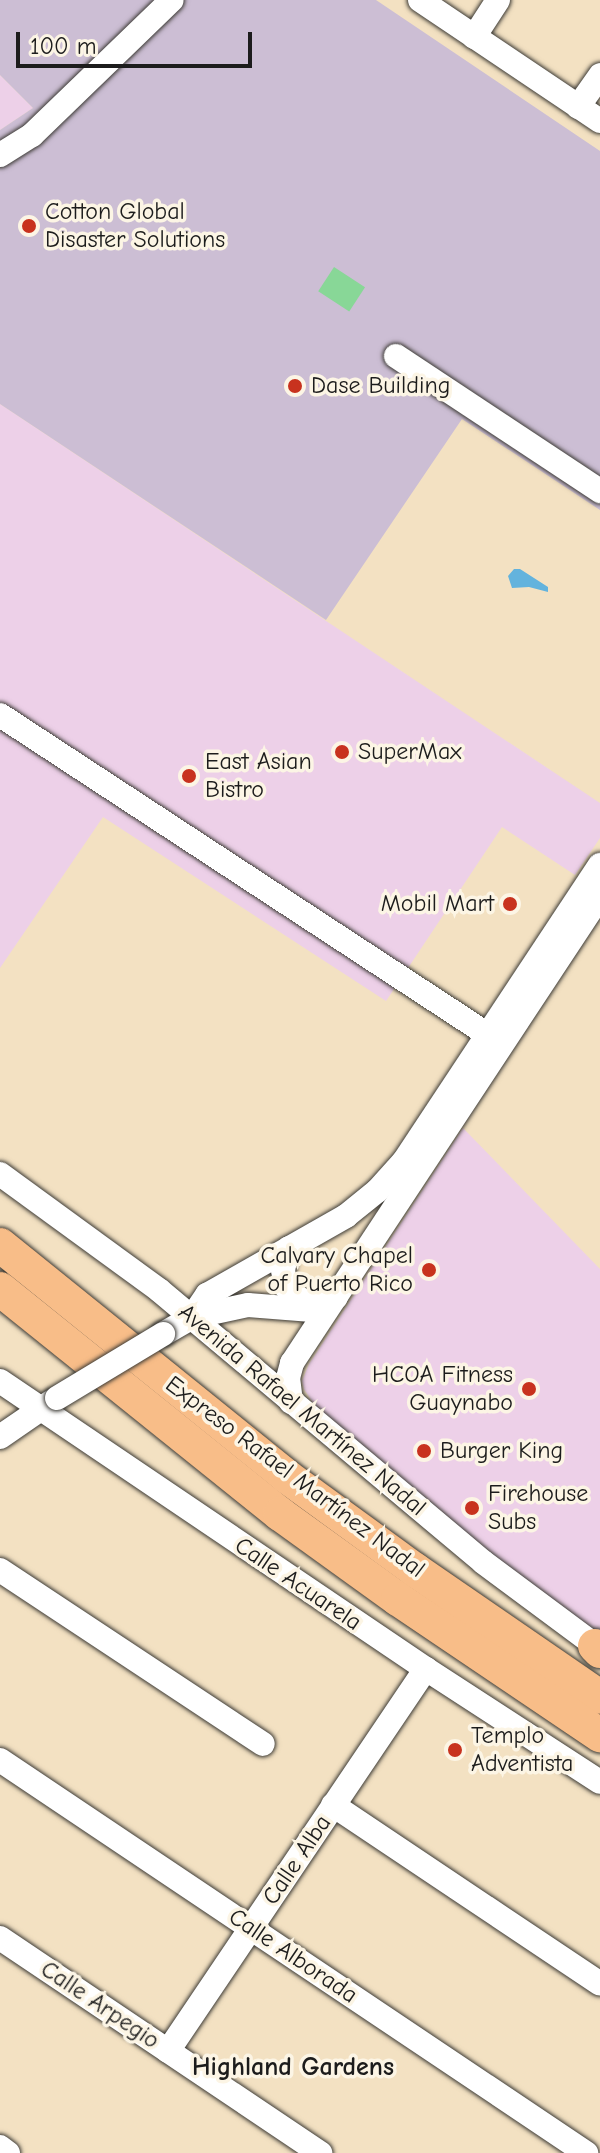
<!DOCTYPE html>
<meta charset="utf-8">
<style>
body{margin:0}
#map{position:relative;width:600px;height:2153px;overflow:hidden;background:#f3e1c2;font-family:"Comic Neue",sans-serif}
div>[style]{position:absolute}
.built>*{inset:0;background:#edd0e8}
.industrial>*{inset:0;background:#ccbed4}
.green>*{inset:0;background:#88d797;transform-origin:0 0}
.water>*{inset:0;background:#63b3dd}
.roads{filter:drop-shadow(0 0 2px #3c3a35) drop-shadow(0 0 2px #3c3a35)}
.minor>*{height:24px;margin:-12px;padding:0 12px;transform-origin:12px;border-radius:12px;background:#fff}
.highway>*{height:34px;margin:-17px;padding:0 17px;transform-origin:17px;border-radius:17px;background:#f8bd88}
.bridges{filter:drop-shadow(0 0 2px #3c3a35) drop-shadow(0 0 2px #3c3a35)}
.minor-bridge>*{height:24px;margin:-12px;padding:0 12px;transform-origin:12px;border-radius:12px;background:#fff}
.dots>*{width:22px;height:22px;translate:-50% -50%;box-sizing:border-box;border:4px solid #fcf5e5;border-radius:50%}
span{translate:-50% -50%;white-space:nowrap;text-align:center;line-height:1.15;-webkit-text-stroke:7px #fcf5e5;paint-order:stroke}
.poi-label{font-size:24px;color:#1c1c1c}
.left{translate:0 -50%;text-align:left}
.right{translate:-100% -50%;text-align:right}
.street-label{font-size:24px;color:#1c1c1c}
.neighbourhood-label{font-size:26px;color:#1c1c1c;font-weight:700}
.scale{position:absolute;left:16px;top:32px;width:236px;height:36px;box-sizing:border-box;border:4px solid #1c1c1c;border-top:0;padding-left:10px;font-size:24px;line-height:28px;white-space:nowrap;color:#1c1c1c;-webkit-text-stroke:6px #fcf5e5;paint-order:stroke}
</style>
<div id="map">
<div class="built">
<i style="clip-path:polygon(0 75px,33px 108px,0 130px)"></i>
<i style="clip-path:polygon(0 404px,600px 803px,600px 838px,575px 875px,502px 827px,386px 1001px,103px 817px,0 968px)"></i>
<i style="clip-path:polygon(463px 1128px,600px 1269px,600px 1634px,537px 1591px,416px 1494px,313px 1403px,304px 1389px,302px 1381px,309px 1364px)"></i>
</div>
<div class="industrial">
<i style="clip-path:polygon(0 0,376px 0,600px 151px,600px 510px,462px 419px,326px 620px,0 404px,0 130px,33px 108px,0 75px)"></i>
</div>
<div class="green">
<i style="left:334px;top:267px;width:37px;height:29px;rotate:33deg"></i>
</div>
<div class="water">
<i style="clip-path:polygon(520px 569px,548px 587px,548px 592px,529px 587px,512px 588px,508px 576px,514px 569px)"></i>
</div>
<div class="roads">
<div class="minor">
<i style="left:420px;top:0;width:217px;rotate:33.9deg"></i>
<i style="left:474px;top:37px;width:44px;rotate:-57deg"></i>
<i style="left:578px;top:107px;width:39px;rotate:-55deg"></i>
<i style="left:0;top:155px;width:38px;rotate:-32deg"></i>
<i style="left:32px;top:135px;width:194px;rotate:-44deg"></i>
<i style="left:396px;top:356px;width:245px;rotate:33.5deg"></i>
<i style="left:0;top:715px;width:600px;rotate:33.24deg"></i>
<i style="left:0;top:1174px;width:197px;rotate:36.1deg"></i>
<i style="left:159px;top:1290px;width:423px;rotate:40deg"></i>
<i style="left:483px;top:1562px;width:146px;rotate:36.6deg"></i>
<i style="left:289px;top:1248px;width:22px;rotate:106deg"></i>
<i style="left:283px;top:1269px;width:17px;rotate:83deg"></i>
<i style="left:285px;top:1286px;width:21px;rotate:41deg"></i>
<i style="left:301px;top:1300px;width:19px;rotate:16deg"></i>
<i style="left:192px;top:1317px;width:57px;rotate:-12.1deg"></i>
<i style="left:248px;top:1305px;width:64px;rotate:4.5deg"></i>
<i style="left:312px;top:1310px;width:27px;rotate:-28deg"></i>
<i style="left:163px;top:1334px;width:34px;rotate:-30deg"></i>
<i style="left:192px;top:1317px;width:27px;rotate:-56deg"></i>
<i style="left:207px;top:1295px;width:160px;rotate:-29.6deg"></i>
<i style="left:346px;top:1216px;width:40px;rotate:-39deg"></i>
<i style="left:377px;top:1191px;width:40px;rotate:-48deg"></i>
<i style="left:404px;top:1161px;width:355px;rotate:-56.5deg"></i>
<i style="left:0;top:1381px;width:514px;rotate:34.06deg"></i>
<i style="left:426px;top:1669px;width:207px;rotate:33deg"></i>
<i style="left:291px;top:1402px;width:24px;rotate:-97deg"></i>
<i style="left:288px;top:1378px;width:16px;rotate:-75deg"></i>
<i style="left:292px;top:1363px;width:559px;rotate:-56.59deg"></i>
<i style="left:0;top:1437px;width:62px;rotate:-34.5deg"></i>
<i style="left:0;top:1570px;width:315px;rotate:33.5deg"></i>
<i style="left:0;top:1760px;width:706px;rotate:33.85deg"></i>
<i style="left:333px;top:1805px;width:321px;rotate:33.8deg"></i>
<i style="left:0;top:1938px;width:386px;rotate:33.9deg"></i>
<i style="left:168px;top:2051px;width:461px;rotate:-56deg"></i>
<i style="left:0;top:2147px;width:10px;rotate:37deg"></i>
</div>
<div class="highway">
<i style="left:0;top:1245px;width:368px;rotate:38.9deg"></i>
<i style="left:286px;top:1476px;width:160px;rotate:36.1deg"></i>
<i style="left:415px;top:1570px;width:224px;rotate:34.5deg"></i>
<i style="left:0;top:1289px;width:359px;rotate:38.8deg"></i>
<i style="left:280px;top:1514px;width:145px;rotate:35.8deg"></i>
<i style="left:398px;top:1599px;width:244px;rotate:34deg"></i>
<i style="left:595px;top:1646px;width:7px;rotate:45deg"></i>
</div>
</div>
<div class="bridges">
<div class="minor-bridge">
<i style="left:57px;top:1398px;width:124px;rotate:-31.1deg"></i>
</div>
</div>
<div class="dots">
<i style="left:29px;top:226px;background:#c8321e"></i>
<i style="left:295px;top:386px;background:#c8321e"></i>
<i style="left:342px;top:752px;background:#c8321e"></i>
<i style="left:189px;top:776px;background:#c8321e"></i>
<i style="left:510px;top:904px;background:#c8321e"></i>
<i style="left:429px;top:1270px;background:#c8321e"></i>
<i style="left:529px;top:1389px;background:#c8321e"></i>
<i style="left:424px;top:1451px;background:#c8321e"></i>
<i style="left:472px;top:1508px;background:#c8321e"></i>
<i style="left:455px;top:1750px;background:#c8321e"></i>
</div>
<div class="poi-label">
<span class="left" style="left:45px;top:226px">Cotton Global<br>Disaster Solutions</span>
<span class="left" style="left:311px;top:386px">Dase Building</span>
<span class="left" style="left:358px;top:752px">SuperMax</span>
<span class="left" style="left:205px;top:776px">East Asian<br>Bistro</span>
<span class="right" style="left:494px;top:904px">Mobil Mart</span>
<span class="right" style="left:413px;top:1270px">Calvary Chapel<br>of Puerto Rico</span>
<span class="right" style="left:513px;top:1389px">HCOA Fitness<br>Guaynabo</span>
<span class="left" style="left:440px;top:1451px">Burger King</span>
<span class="left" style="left:488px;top:1508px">Firehouse<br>Subs</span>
<span class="left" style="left:471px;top:1750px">Templo<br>Adventista</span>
</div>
<div class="street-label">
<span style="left:302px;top:1410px;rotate:40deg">Avenida Rafael Martínez Nadal</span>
<span style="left:295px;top:1477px;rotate:37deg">Expreso Rafael Martínez Nadal</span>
<span style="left:298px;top:1584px;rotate:34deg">Calle Acuarela</span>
<span style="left:297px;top:1860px;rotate:-56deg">Calle Alba</span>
<span style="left:293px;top:1956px;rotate:34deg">Calle Alborada</span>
<span style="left:100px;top:2005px;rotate:34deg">Calle Arpegio</span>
</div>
<div class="neighbourhood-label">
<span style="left:293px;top:2068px">Highland Gardens</span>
</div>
<div class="scale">100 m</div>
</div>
